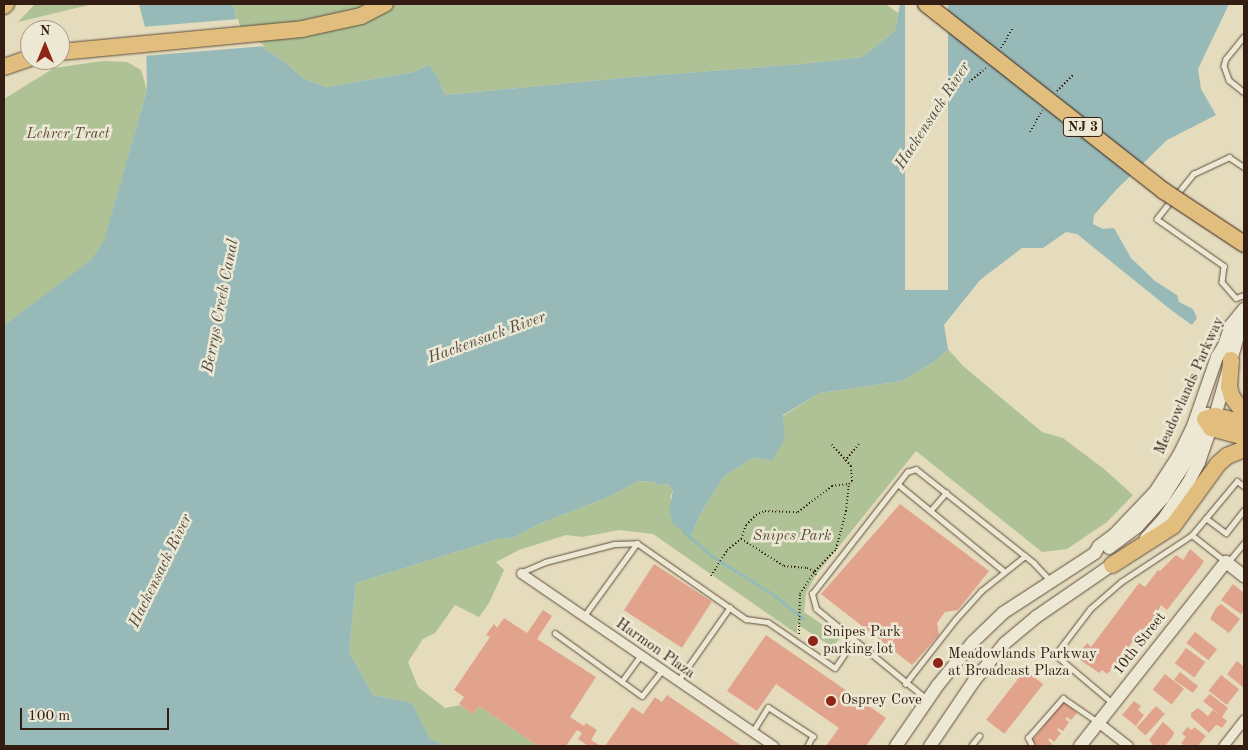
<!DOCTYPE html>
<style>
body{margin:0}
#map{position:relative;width:1248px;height:750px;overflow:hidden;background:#e4dcbd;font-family:"Old Standard TT",serif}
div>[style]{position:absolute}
.green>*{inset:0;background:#aec296}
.water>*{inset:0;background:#97bab8}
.pier>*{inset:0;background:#e4dcbd;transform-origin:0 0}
.stream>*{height:3px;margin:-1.5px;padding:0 1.5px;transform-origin:1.5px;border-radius:1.5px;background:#97bab8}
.building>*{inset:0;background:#e2a38d;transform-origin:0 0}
.path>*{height:2px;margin-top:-1px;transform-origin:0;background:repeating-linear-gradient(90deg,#331c11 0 1px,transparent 0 3.5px)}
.roads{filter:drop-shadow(0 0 1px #5f4c3c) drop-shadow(0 0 1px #5f4c3c)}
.lane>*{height:4.5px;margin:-2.25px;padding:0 2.25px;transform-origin:2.25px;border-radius:2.25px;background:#ede8d4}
.street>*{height:9px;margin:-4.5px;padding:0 4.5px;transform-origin:4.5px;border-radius:4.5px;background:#ede8d4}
.secondary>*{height:12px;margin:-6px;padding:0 6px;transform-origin:6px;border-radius:6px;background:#ede8d4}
.highway>*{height:16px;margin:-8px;padding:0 8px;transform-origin:8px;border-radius:8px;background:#e2be7e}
.bridges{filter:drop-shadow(0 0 1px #331c11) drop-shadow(0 0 1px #331c11)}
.highway-bridge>*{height:16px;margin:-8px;padding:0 8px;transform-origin:8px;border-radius:8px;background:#e2be7e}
.dots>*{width:14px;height:14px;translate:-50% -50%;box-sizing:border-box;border:2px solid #ede8d4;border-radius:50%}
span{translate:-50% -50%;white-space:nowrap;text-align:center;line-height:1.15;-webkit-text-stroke:5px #ede8d4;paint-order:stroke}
.shield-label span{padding:1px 4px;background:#ede8d4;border:1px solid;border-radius:4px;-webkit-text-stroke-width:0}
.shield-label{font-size:14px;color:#331c11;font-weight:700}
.park-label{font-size:15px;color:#584e39;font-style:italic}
.street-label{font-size:15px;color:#331c11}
.poi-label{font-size:15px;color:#331c11}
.left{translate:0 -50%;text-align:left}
.water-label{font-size:16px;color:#514b43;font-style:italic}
.frame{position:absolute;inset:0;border:5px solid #331c11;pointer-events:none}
.north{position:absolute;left:20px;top:20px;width:50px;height:50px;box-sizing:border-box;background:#ede8d4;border:1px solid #a39686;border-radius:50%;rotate:0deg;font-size:14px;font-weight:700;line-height:20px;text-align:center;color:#331c11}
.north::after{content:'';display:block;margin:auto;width:18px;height:22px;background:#8f2418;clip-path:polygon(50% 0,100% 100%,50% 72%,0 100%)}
.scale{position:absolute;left:20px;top:708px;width:149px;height:22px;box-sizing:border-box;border:2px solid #331c11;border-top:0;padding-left:6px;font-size:15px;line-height:18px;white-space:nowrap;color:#331c11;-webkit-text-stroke:4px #ede8d4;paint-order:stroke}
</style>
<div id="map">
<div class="green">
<i style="clip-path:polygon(35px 4px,93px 4px,18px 22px)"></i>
<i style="clip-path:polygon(233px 4px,886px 4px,898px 13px,895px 31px,862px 57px,802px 64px,633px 77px,445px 95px,437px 75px,427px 65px,413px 72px,327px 87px,304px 79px,286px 63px,239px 31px)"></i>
<i style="clip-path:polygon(103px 61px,127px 62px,141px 70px,147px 90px,101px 253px,4px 325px,4px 99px,54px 68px)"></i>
<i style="clip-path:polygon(948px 349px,963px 366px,1042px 432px,1063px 438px,1104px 469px,1133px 495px,1107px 522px,1067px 549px,1042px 552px,916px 451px,816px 575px,806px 593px,804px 612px,841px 637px,832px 647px,797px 624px,797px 634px,653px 534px,619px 530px,582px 537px,566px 535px,519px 550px,496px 562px,504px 570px,489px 603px,479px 617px,455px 605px,435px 633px,423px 639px,408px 662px,418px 687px,445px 708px,460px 705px,473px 714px,479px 706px,538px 746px,447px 746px,430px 739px,412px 703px,373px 695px,349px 652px,356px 583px,498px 539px,513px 538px,539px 524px,611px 496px,638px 481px,654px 482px,659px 485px,668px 484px,673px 490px,670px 498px,691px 536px,700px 515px,724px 476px,753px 458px,762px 459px,785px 437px,783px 416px,820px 393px,902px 381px,934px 362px)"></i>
</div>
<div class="water">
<i style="clip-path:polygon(139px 4px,233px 4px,239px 31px,286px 63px,304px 79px,327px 87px,413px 72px,428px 65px,437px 75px,445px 95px,633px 77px,802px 64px,862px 57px,895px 31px,900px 4px,1229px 4px,1198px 69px,1201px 89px,1216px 115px,1167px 140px,1116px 190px,1094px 215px,1093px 224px,1103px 229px,1114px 228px,1131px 258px,1155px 281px,1177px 295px,1179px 302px,1193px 309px,1197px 318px,1192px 325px,1171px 310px,1077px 234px,1066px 232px,1043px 248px,1022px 248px,980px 280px,944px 325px,948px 349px,934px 362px,902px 381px,820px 393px,783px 415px,785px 437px,773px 460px,753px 458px,724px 476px,700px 515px,691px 536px,673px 524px,669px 511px,673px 490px,668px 484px,658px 485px,654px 482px,638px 481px,611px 496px,539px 524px,513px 538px,498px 539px,356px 583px,349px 652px,373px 695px,412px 703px,430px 739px,447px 746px,4px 746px,4px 325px,91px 260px,104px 241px,147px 90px,146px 31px)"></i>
</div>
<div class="pier">
<i style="left:905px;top:4px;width:43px;height:286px"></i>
<i style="clip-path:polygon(238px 19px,241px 30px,265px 46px,144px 56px,142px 27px)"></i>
</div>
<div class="stream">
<i style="left:683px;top:531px;width:38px;rotate:41deg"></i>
<i style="left:712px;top:556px;width:73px;rotate:32.2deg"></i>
<i style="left:774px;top:595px;width:38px;rotate:39deg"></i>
</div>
<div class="building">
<i style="clip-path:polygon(900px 504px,989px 571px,958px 610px,945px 612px,937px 623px,939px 635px,912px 665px,821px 594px)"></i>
<i style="clip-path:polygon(1190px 549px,1204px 561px,1201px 566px,1167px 610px,1161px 605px,1154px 619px,1140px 632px,1111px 670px,1107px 674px,1102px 670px,1099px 673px,1076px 657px,1087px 643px,1091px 647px,1139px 583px,1145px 587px,1158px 570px,1160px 571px,1176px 555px,1183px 560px)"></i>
<i style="left:654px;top:564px;width:69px;height:55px;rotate:33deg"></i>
<i style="clip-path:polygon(1233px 584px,1244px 593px,1244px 610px,1241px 614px,1221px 600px)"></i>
<i style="clip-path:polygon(1221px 604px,1240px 619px,1229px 633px,1210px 619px,1216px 608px)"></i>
<i style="clip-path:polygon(543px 610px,552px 616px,537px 639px,596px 677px,570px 717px,584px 726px,586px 723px,597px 730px,591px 740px,601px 746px,588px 746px,578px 739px,582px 733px,577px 730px,566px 746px,538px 746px,479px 706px,473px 714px,459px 704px,464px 697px,454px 690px,490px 637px,486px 635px,494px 624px,497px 628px,504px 618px,527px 633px)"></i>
<i style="left:1195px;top:632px;width:28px;height:14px;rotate:38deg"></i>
<i style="clip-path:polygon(766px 635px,886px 718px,866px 746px,826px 746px,839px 728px,776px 684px,757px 711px,727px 691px)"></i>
<i style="left:1186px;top:648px;width:24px;height:19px;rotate:36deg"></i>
<i style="clip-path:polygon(1237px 661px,1244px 667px,1244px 688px,1227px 674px)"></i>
<i style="left:1025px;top:670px;width:23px;height:63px;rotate:38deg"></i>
<i style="clip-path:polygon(1180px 672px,1198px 686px,1193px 693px,1174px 680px)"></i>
<i style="left:1165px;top:674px;width:24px;height:20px;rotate:38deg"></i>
<i style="left:1221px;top:675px;width:23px;height:20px;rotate:38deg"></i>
<i style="clip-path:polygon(1210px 694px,1228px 708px,1222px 717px,1227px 721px,1222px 728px,1217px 725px,1215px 726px,1209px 733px,1191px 717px,1191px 713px,1198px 708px,1208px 716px,1213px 710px,1220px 715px,1203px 701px)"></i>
<i style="clip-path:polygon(667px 695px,742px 746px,605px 746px,632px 707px,643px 714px,655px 697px,662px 702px)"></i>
<i style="clip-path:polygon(1063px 701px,1077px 713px,1071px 720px,1067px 717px,1065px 719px,1069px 722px,1063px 731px,1058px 728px,1057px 730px,1061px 733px,1054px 742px,1050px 738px,1048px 740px,1052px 744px,1050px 746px,1038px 746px,1032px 741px)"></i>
<i style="clip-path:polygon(1134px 701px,1141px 706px,1138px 710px,1144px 715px,1136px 726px,1122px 715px)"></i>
<i style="left:1156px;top:706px;width:12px;height:29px;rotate:42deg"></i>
<i style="clip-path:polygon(1163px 722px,1174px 732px,1173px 736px,1165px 746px,1154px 746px,1149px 740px)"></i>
<i style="clip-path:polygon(1187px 727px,1192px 730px,1194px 727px,1206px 736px,1198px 746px,1185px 746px,1181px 743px,1186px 737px,1182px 734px)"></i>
</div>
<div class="path">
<i style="left:1001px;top:48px;width:24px;rotate:-60deg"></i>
<i style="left:969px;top:82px;width:22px;rotate:-39deg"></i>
<i style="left:1057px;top:91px;width:23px;rotate:-45deg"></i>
<i style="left:1030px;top:132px;width:25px;rotate:-61deg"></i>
<i style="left:845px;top:461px;width:22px;rotate:-51deg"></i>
<i style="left:741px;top:539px;width:51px;rotate:32.1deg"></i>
<i style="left:784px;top:566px;width:23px;rotate:5deg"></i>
<i style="left:807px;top:568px;width:9px;rotate:21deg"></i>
<i style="left:815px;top:571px;width:4px;rotate:76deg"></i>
<i style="left:711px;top:576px;width:31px;rotate:-58deg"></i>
<i style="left:727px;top:550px;width:18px;rotate:-38deg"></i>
<i style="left:741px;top:539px;width:15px;rotate:-70deg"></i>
<i style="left:746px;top:525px;width:14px;rotate:-45deg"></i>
<i style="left:756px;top:515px;width:10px;rotate:-24deg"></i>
<i style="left:765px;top:511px;width:33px;rotate:2deg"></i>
<i style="left:798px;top:512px;width:43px;rotate:-37.4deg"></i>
<i style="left:832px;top:486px;width:17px;rotate:-7deg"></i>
<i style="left:849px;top:484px;width:4px;rotate:-45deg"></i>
<i style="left:852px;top:481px;width:15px;rotate:-94deg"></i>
<i style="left:851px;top:466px;width:30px;rotate:-132deg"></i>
<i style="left:799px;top:634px;width:40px;rotate:-88.6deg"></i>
<i style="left:800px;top:594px;width:27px;rotate:-57deg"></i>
<i style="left:815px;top:571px;width:30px;rotate:-46deg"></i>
<i style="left:836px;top:549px;width:39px;rotate:-75deg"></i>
<i style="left:846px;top:511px;width:27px;rotate:-84deg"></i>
</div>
<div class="roads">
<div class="lane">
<i style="left:1244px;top:37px;width:28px;rotate:129deg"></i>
<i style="left:1226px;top:59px;width:7px;rotate:106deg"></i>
<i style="left:1224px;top:66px;width:15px;rotate:70deg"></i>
<i style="left:1229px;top:80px;width:19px;rotate:39deg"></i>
<i style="left:1177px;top:194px;width:26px;rotate:-51deg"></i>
<i style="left:1193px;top:174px;width:40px;rotate:-25deg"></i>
<i style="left:1229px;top:157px;width:18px;rotate:34deg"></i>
<i style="left:1172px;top:200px;width:24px;rotate:128deg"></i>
<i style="left:1157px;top:219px;width:82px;rotate:35deg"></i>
<i style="left:1224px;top:266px;width:16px;rotate:97deg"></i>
<i style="left:1222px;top:282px;width:21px;rotate:49deg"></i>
<i style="left:1236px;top:298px;width:9px;rotate:-21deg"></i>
<i style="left:898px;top:484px;width:137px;rotate:39.4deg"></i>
<i style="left:931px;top:510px;width:23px;rotate:-49deg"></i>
<i style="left:1206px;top:518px;width:25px;rotate:37deg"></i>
<i style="left:1226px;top:533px;width:29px;rotate:-52deg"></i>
<i style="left:1192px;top:535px;width:42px;rotate:38.2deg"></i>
<i style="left:1229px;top:561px;width:23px;rotate:-50deg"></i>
<i style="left:522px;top:572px;width:25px;rotate:-23deg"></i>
<i style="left:545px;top:562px;width:71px;rotate:-14.6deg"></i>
<i style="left:614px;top:544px;width:23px;rotate:-2deg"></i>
<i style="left:637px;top:543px;width:133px;rotate:34.9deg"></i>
<i style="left:746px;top:619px;width:22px;rotate:8deg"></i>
<i style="left:768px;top:622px;width:81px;rotate:34.5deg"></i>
<i style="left:835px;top:668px;width:32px;rotate:-56deg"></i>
<i style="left:584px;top:616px;width:90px;rotate:-54deg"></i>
<i style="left:555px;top:633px;width:107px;rotate:35.9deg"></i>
<i style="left:642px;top:696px;width:33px;rotate:-52deg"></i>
<i style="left:622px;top:681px;width:32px;rotate:-54deg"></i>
<i style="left:678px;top:681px;width:90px;rotate:-54.9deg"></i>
<i style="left:905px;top:684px;width:81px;rotate:-52deg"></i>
<i style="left:955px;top:620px;width:39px;rotate:-48deg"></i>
<i style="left:981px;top:591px;width:56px;rotate:-38.5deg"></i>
<i style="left:926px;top:699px;width:142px;rotate:-140.7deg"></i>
<i style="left:816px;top:609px;width:16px;rotate:-105deg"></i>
<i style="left:812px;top:594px;width:155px;rotate:-52.1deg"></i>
<i style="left:907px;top:472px;width:9px;rotate:-18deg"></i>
<i style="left:916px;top:469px;width:151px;rotate:38.5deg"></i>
<i style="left:1034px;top:563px;width:25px;rotate:47deg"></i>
<i style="left:1112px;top:703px;width:75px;rotate:-139.9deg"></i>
<i style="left:1055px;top:655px;width:58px;rotate:-52.7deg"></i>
<i style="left:1090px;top:609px;width:41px;rotate:-41.1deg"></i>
<i style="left:1121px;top:582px;width:85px;rotate:-33.5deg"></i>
<i style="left:1192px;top:535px;width:70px;rotate:-50.2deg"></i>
<i style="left:1237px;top:481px;width:9px;rotate:36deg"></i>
<i style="left:753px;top:731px;width:28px;rotate:-58deg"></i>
<i style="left:768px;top:707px;width:54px;rotate:32.8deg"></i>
<i style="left:813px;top:736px;width:11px;rotate:117deg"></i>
<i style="left:971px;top:746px;width:13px;rotate:-51deg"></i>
<i style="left:1032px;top:746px;width:9px;rotate:-117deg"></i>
<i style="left:1028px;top:738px;width:53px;rotate:-48.8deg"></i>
<i style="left:1063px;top:698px;width:42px;rotate:34.4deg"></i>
</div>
<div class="street">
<i style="left:521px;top:573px;width:306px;rotate:34.4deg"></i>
<i style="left:1099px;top:723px;width:37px;rotate:38deg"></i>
<i style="left:1223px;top:746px;width:34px;rotate:-52deg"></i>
</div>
<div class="secondary">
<i style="left:1146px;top:538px;width:23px;rotate:-47deg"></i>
<i style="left:1162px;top:521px;width:46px;rotate:-55.6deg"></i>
<i style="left:1188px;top:483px;width:24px;rotate:-62deg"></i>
<i style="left:1199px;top:462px;width:49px;rotate:-70.8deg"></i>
<i style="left:1215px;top:416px;width:94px;rotate:-73.9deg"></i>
<i style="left:1241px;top:326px;width:14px;rotate:-82deg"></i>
<i style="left:1109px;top:548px;width:36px;rotate:-37deg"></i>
<i style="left:1138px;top:526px;width:38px;rotate:-48deg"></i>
<i style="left:1163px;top:498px;width:46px;rotate:-57.3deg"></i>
<i style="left:1188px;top:459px;width:49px;rotate:-67.1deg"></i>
<i style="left:896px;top:746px;width:74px;rotate:-55.5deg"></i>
<i style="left:938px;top:685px;width:55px;rotate:-50.9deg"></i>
<i style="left:973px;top:642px;width:42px;rotate:-44deg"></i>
<i style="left:1003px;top:613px;width:110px;rotate:-33.1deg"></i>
<i style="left:1095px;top:553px;width:8px;rotate:-60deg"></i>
<i style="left:1099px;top:546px;width:20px;rotate:-37deg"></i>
<i style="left:1115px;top:534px;width:58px;rotate:-46.4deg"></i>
<i style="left:1155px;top:492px;width:44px;rotate:-57deg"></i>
<i style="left:1179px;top:455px;width:32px;rotate:-64deg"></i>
<i style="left:1193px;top:426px;width:73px;rotate:-70.8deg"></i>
<i style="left:1217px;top:357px;width:13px;rotate:-58deg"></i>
<i style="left:1224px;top:346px;width:22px;rotate:-72deg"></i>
<i style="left:1231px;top:325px;width:21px;rotate:-51deg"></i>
<i style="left:930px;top:746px;width:78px;rotate:-55.9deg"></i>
<i style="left:974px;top:681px;width:49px;rotate:-50.8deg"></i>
<i style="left:1005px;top:643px;width:40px;rotate:-40deg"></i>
<i style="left:1036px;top:617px;width:101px;rotate:-34.5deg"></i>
<i style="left:1080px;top:746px;width:235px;rotate:-51.6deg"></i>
<i style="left:1226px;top:562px;width:23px;rotate:38deg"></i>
</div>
<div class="highway">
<i style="left:4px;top:6px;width:3px;rotate:-45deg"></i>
<i style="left:60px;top:52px;width:243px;rotate:-5.4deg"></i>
<i style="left:302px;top:29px;width:60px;rotate:-12.4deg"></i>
<i style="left:361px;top:16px;width:27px;rotate:-27deg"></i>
<i style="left:4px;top:67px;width:28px;rotate:-19deg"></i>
<i style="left:1231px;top:360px;width:27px;rotate:94deg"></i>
<i style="left:1229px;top:387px;width:10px;rotate:73deg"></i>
<i style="left:1232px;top:397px;width:20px;rotate:53deg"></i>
<i style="left:1244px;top:423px;width:30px;rotate:-166deg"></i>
<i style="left:1215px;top:416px;width:10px;rotate:163deg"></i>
<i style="left:1205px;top:419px;width:11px;rotate:56deg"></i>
<i style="left:1211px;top:428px;width:34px;rotate:15deg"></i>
<i style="left:1112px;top:565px;width:72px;rotate:-32.6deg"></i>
<i style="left:1173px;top:526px;width:77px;rotate:-54deg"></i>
<i style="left:1218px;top:464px;width:12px;rotate:-42deg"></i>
<i style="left:1227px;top:456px;width:18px;rotate:-22deg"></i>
</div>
</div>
<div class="bridges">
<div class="highway-bridge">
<i style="left:926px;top:4px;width:303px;rotate:38.2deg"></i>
<i style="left:1164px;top:191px;width:96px;rotate:33.5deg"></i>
</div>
</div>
<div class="dots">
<i style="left:813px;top:641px;background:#8f2418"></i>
<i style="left:938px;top:663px;background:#8f2418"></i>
<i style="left:831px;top:701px;background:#8f2418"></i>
</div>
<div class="shield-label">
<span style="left:1083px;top:127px">NJ 3</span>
</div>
<div class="park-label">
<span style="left:68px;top:135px">Lehrer Tract</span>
<span style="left:792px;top:537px">Snipes Park</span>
</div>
<div class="street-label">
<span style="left:1190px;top:386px;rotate:-66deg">Meadowlands Parkway</span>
<span style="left:1140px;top:644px;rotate:-52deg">10th Street</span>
<span style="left:655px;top:649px;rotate:35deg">Harmon Plaza</span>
</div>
<div class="poi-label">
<span class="left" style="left:823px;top:641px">Snipes Park<br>parking lot</span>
<span class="left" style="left:948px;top:663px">Meadowlands Parkway<br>at Broadcast Plaza</span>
<span class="left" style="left:841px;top:701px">Osprey Cove</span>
</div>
<div class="water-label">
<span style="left:933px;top:116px;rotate:-57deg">Hackensack River</span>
<span style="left:221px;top:306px;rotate:-79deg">Berrys Creek Canal</span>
<span style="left:487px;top:338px;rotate:-20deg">Hackensack River</span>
<span style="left:161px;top:571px;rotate:-64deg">Hackensack River</span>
</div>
<div class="frame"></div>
<div class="north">N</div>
<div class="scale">100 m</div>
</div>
